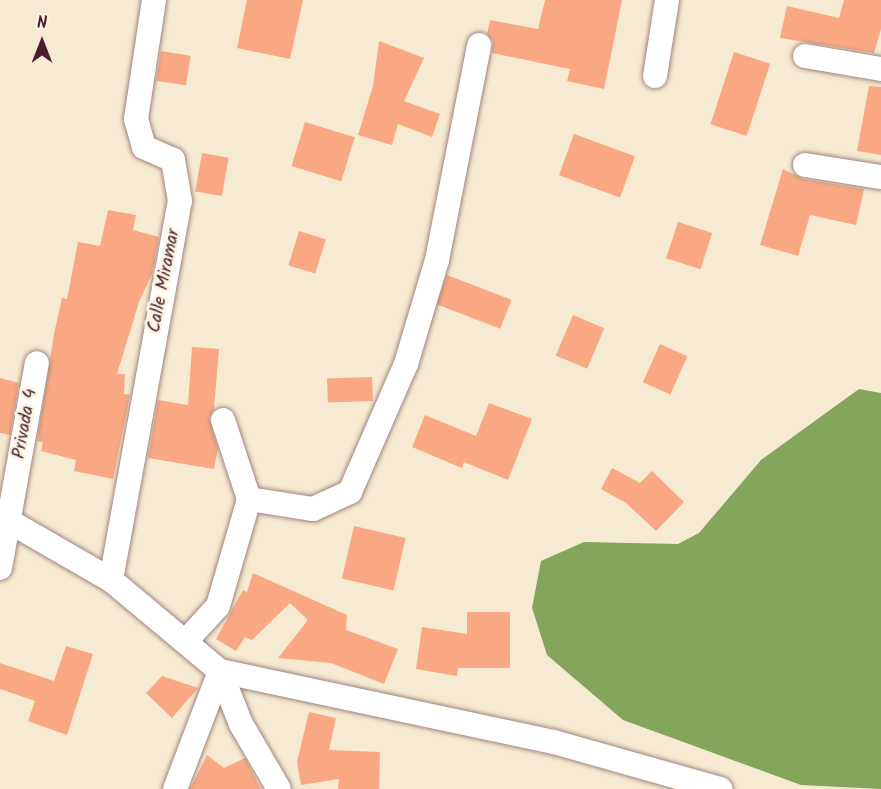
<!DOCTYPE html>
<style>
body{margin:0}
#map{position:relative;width:881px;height:789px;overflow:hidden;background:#f6ead2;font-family:Kalam,sans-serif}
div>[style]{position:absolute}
.forest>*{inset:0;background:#84a65c}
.building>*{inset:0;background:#f9a883;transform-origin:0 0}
.roads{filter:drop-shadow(0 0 2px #a0847e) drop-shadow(0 0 2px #a0847e)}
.minor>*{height:24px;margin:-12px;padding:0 12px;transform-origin:12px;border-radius:12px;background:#fff}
span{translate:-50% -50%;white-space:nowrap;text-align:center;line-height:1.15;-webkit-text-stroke:6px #fcf5e5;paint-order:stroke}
.street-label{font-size:18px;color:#4a1f2b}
.north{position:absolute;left:12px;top:12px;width:60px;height:60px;-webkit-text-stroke:4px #fcf5e5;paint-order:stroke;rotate:0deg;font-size:16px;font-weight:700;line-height:24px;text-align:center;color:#4a1f2b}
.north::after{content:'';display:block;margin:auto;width:21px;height:27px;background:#4a1f2b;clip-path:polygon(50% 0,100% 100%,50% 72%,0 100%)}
</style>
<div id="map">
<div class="forest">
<i style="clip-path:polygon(859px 389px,881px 393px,881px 789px,801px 785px,623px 720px,547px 655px,532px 608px,541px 561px,584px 542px,678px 544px,699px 533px,761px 460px)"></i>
</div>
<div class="building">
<i style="clip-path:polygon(247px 0,303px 0,290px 59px,237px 48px)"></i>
<i style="clip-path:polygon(545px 0,622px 0,604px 89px,567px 81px,570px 69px,492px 53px,493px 41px,487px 34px,490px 20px,538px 29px)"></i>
<i style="clip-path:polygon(844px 0,881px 0,881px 29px,874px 53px,780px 38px,787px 6px,839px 18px)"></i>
<i style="clip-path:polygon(379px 41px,424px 58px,404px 101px,440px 114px,432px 137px,398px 124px,392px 145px,358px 135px,373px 86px)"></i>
<i style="left:161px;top:51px;width:30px;height:30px;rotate:9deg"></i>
<i style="left:734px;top:52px;width:38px;height:76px;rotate:18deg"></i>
<i style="clip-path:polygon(869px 86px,881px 87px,881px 155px,857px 151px)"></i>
<i style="left:305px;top:122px;width:52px;height:46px;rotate:17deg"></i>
<i style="left:574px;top:134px;width:65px;height:44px;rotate:20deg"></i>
<i style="left:202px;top:153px;width:27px;height:39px;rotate:10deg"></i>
<i style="clip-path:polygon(783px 169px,803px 179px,864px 189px,856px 225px,810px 215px,798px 256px,760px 245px)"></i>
<i style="clip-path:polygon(108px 210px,136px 215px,133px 230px,159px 237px,152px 274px,139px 302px,117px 374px,125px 374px,124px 394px,130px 395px,113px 479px,74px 471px,76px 460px,41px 451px,43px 442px,37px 441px,54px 334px,62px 298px,67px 299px,78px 242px,100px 246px)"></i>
<i style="left:678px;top:222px;width:36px;height:38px;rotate:18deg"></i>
<i style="left:299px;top:231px;width:28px;height:36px;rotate:17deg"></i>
<i style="left:447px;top:275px;width:69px;height:31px;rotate:21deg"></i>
<i style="left:573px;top:315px;width:34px;height:44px;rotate:23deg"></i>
<i style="left:660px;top:344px;width:30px;height:42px;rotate:24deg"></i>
<i style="clip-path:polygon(192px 347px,219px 349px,214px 409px,209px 418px,218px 449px,214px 469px,148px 458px,158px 400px,188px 405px)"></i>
<i style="left:372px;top:377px;width:24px;height:45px;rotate:88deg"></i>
<i style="clip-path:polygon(0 378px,19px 383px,10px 435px,0 433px)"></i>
<i style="clip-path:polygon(489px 403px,532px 419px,508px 480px,464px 462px,462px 468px,412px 447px,425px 415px,476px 436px)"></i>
<i style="clip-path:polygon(612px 468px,640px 483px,652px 471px,684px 502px,656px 531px,626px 503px,601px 489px)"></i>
<i style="left:354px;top:526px;width:53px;height:54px;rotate:13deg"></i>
<i style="clip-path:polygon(253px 573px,347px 615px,346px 630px,398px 649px,384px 684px,331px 663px,278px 658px,308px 620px,290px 603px,252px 640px,245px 637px,236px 651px,216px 639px,243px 590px,247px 592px)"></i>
<i style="clip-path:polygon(467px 612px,510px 612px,510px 668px,458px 668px,457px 676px,416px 669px,422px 627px,467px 634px)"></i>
<i style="clip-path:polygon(66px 646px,93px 654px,67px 735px,28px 721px,35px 701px,0 689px,0 663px,54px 681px)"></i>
<i style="clip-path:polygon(162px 676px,198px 688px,172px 718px,146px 693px)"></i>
<i style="clip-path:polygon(309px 712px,336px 718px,329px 750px,380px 752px,379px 789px,338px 789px,339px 779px,301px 785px,297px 762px)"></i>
<i style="clip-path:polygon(207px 755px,224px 768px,245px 758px,261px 789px,190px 789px)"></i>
</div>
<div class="roads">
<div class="minor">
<i style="left:805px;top:56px;width:77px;rotate:9.7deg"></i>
<i style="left:655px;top:76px;width:77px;rotate:-81deg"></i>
<i style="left:805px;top:165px;width:77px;rotate:9deg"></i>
<i style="left:249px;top:499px;width:65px;rotate:8.9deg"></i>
<i style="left:313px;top:509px;width:41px;rotate:-24.7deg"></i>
<i style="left:350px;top:492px;width:140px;rotate:-66.4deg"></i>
<i style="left:406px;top:364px;width:109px;rotate:-73.4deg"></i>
<i style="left:437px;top:260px;width:219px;rotate:-78.9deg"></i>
<i style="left:0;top:516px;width:128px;rotate:30deg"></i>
<i style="left:111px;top:580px;width:142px;rotate:39.9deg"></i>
<i style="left:220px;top:671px;width:57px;rotate:68.4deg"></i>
<i style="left:241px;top:724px;width:75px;rotate:59.7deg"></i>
<i style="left:0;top:568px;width:208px;rotate:-79.8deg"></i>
<i style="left:111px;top:580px;width:385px;rotate:-79.7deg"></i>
<i style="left:180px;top:201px;width:42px;rotate:-99.7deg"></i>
<i style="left:173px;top:160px;width:32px;rotate:-156deg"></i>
<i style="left:144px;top:147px;width:29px;rotate:-106deg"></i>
<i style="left:136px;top:119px;width:120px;rotate:-81.4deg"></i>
<i style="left:186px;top:641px;width:47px;rotate:-47.6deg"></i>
<i style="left:218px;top:606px;width:111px;rotate:-73.8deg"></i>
<i style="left:249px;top:499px;width:83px;rotate:-108.2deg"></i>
<i style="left:220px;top:671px;width:341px;rotate:12deg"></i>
<i style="left:554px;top:742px;width:173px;rotate:15.8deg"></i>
<i style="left:175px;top:789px;width:126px;rotate:-69.1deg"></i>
</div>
</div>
<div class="street-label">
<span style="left:165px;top:281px;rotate:-79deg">Calle Miramar</span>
<span style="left:26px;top:424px;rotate:-80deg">Privada 4</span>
</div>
<div class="north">N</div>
</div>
